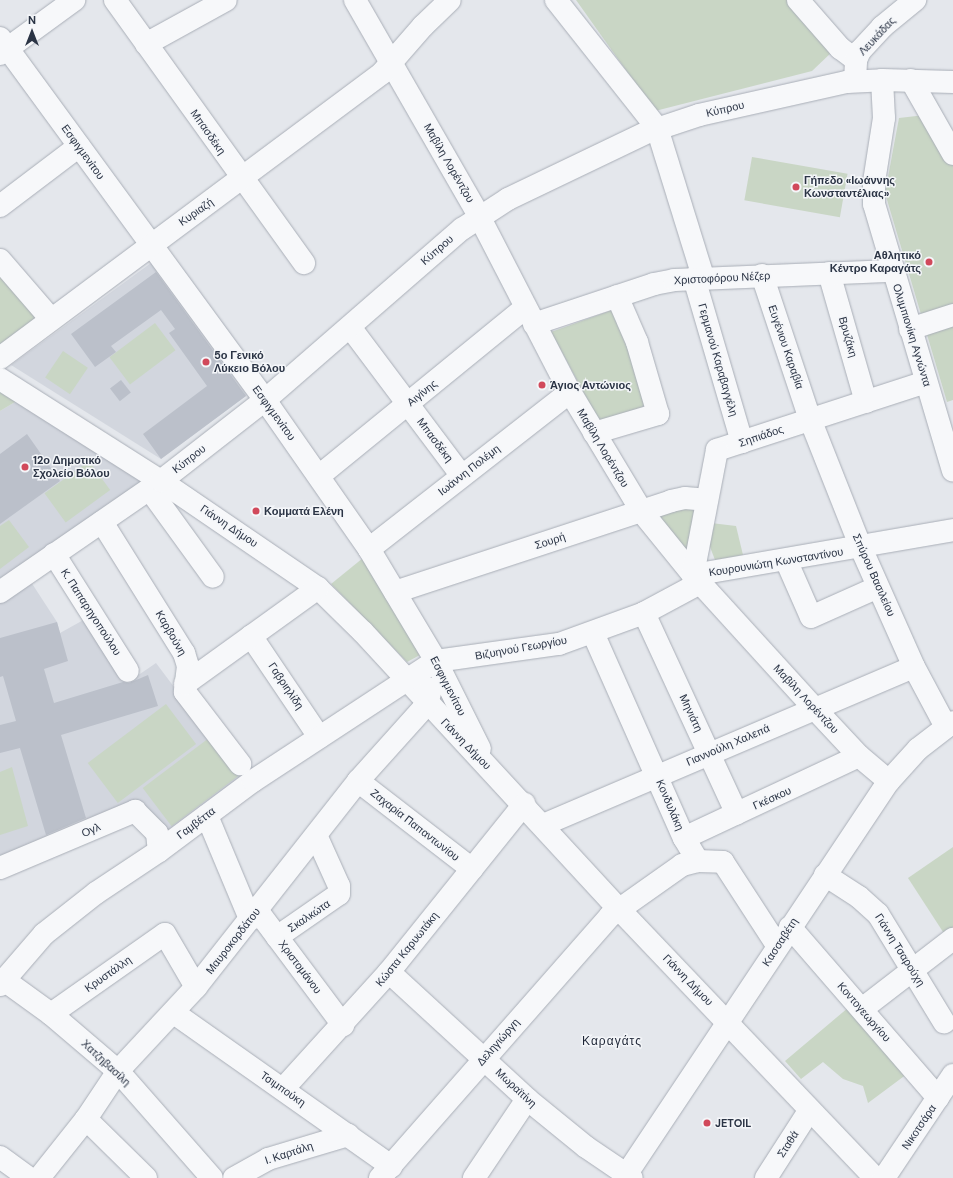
<!DOCTYPE html>
<meta charset="utf-8">
<style>
body{margin:0}
#map{position:relative;width:953px;height:1178px;overflow:hidden;background:#e4e7ec;font-family:"DM Sans",sans-serif}
div>[style]{position:absolute}
.built>*{inset:0;background:#d2d6de}
.green>*{inset:0;background:#c9d6c5;transform-origin:0 0}
.building>*{inset:0;background:#bbc0ca;transform-origin:0 0}
.roads{filter:drop-shadow(0 0 1px #a9aeb7) drop-shadow(0 0 1px #a9aeb7)}
.minor>*{height:22px;margin:-11px;padding:0 11px;transform-origin:11px;border-radius:11px;background:#f7f8fa}
.dots>*{width:11px;height:11px;translate:-50% -50%;box-sizing:border-box;border:2px solid #f4f6f9;border-radius:50%}
span{translate:-50% -50%;white-space:nowrap;text-align:center;line-height:1.15;-webkit-text-stroke:3px #f4f6f9;paint-order:stroke}
.street-label{font-size:11px;color:#2b3445}
.poi-label{font-size:11px;color:#2b3445;font-weight:700}
.left{translate:0 -50%;text-align:left}
.right{translate:-100% -50%;text-align:right}
.neighbourhood-label{font-size:12px;color:#1d2536;letter-spacing:1px}
.north{position:absolute;left:12px;top:12px;width:40px;height:40px;-webkit-text-stroke:3px #f4f6f9;paint-order:stroke;rotate:0deg;font-size:11px;font-weight:700;line-height:16px;text-align:center;color:#2b3445}
.north::after{content:'';display:block;margin:auto;width:14px;height:18px;background:#2b3445;clip-path:polygon(50% 0,100% 100%,50% 72%,0 100%)}
</style>
<div id="map">
<div class="built">
<i style="clip-path:polygon(151px 263px,247px 395px,161px 459px,11px 365px)"></i>
<i style="clip-path:polygon(20px 399px,151px 482px,0 585px,0 411px)"></i>
<i style="clip-path:polygon(31px 582px,57px 622px,60px 633px,87px 618px,137px 676px,156px 663px,241px 776px,170px 831px,163px 831px,141px 803px,0 862px,0 602px)"></i>
</div>
<div class="green">
<i style="clip-path:polygon(576px 0,791px 0,833px 51px,812px 71px,655px 111px)"></i>
<i style="clip-path:polygon(925px 115px,953px 161px,953px 400px,947px 402px,885px 193px,899px 118px)"></i>
<i style="left:752px;top:157px;width:97px;height:44px;rotate:10deg"></i>
<i style="clip-path:polygon(0 270px,40px 317px,0 347px)"></i>
<i style="clip-path:polygon(612px 310px,632px 348px,646px 402px,641px 410px,600px 423px,551px 332px)"></i>
<i style="left:155px;top:323px;width:34px;height:57px;rotate:53deg"></i>
<i style="left:63px;top:351px;width:30px;height:32px;rotate:34deg"></i>
<i style="clip-path:polygon(0 386px,20px 399px,0 411px)"></i>
<i style="left:89px;top:461px;width:36px;height:55px;rotate:54deg"></i>
<i style="clip-path:polygon(695px 506px,686px 554px,655px 516px)"></i>
<i style="clip-path:polygon(9px 520px,29px 547px,0 569px,0 526px)"></i>
<i style="clip-path:polygon(711px 523px,736px 526px,743px 555px,715px 560px,707px 539px)"></i>
<i style="clip-path:polygon(363px 558px,420px 655px,407px 662px,331px 584px)"></i>
<i style="left:166px;top:704px;width:50px;height:98px;rotate:53deg"></i>
<i style="left:209px;top:738px;width:48px;height:83px;rotate:53deg"></i>
<i style="clip-path:polygon(12px 767px,28px 826px,0 835px,0 772px)"></i>
<i style="clip-path:polygon(953px 847px,953px 929px,945px 935px,908px 878px)"></i>
<i style="clip-path:polygon(849px 1007px,907px 1074px,868px 1103px,863px 1086px,843px 1079px,823px 1062px,801px 1079px,785px 1061px)"></i>
</div>
<div class="building">
<i style="clip-path:polygon(156px 272px,246px 396px,161px 459px,143px 434px,207px 386px,169px 333px,175px 329px,161px 310px,111px 346px,116px 352px,95px 367px,71px 334px)"></i>
<i style="left:121px;top:380px;width:16px;height:14px;rotate:52deg"></i>
<i style="clip-path:polygon(27px 434px,60px 481px,0 524px,0 454px)"></i>
<i style="clip-path:polygon(57px 622px,68px 661px,44px 669px,54px 703px,123px 682px,129px 683px,148px 675px,158px 706px,61px 735px,86px 818px,46px 835px,20px 748px,0 753px,0 725px,16px 721px,3px 676px,0 677px,0 638px)"></i>
</div>
<div class="roads">
<div class="minor">
<i style="left:115px;top:0;width:324px;rotate:54.3deg"></i>
<i style="left:355px;top:0;width:249px;rotate:60.1deg"></i>
<i style="left:479px;top:216px;width:198px;rotate:62.7deg"></i>
<i style="left:570px;top:392px;width:140px;rotate:59deg"></i>
<i style="left:642px;top:512px;width:81px;rotate:51deg"></i>
<i style="left:693px;top:575px;width:181px;rotate:47.7deg"></i>
<i style="left:815px;top:709px;width:64px;rotate:46.9deg"></i>
<i style="left:859px;top:756px;width:39px;rotate:40deg"></i>
<i style="left:556px;top:0;width:163px;rotate:51.7deg"></i>
<i style="left:657px;top:128px;width:156px;rotate:72.8deg"></i>
<i style="left:798px;top:0;width:64px;rotate:48.8deg"></i>
<i style="left:840px;top:48px;width:20px;rotate:37deg"></i>
<i style="left:0;top:38px;width:449px;rotate:53.8deg"></i>
<i style="left:265px;top:400px;width:182px;rotate:55.1deg"></i>
<i style="left:369px;top:549px;width:131px;rotate:59.1deg"></i>
<i style="left:436px;top:661px;width:98px;rotate:63.4deg"></i>
<i style="left:146px;top:44px;width:91px;rotate:-28.8deg"></i>
<i style="left:0;top:54px;width:92px;rotate:-36.1deg"></i>
<i style="left:882px;top:80px;width:38px;rotate:87deg"></i>
<i style="left:884px;top:118px;width:65px;rotate:98.9deg"></i>
<i style="left:874px;top:182px;width:22px;rotate:90deg"></i>
<i style="left:874px;top:204px;width:278px;rotate:73.5deg"></i>
<i style="left:911px;top:80px;width:85px;rotate:60.4deg"></i>
<i style="left:855px;top:81px;width:21px;rotate:-87deg"></i>
<i style="left:856px;top:60px;width:10px;rotate:-66deg"></i>
<i style="left:860px;top:51px;width:33px;rotate:-47deg"></i>
<i style="left:882px;top:27px;width:43px;rotate:-39.3deg"></i>
<i style="left:0;top:206px;width:99px;rotate:-37.2deg"></i>
<i style="left:0;top:260px;width:78px;rotate:49.2deg"></i>
<i style="left:829px;top:273px;width:134px;rotate:74deg"></i>
<i style="left:762px;top:275px;width:152px;rotate:71.6deg"></i>
<i style="left:810px;top:419px;width:139px;rotate:68.4deg"></i>
<i style="left:861px;top:548px;width:130px;rotate:66deg"></i>
<i style="left:914px;top:667px;width:68px;rotate:61.9deg"></i>
<i style="left:694px;top:278px;width:171px;rotate:73.7deg"></i>
<i style="left:534px;top:324px;width:126px;rotate:-18.4deg"></i>
<i style="left:654px;top:284px;width:20px;rotate:-11deg"></i>
<i style="left:674px;top:280px;width:219px;rotate:-2.4deg"></i>
<i style="left:350px;top:327px;width:186px;rotate:53.1deg"></i>
<i style="left:910px;top:329px;width:45px;rotate:-18deg"></i>
<i style="left:0;top:358px;width:477px;rotate:-36.7deg"></i>
<i style="left:382px;top:73px;width:62px;rotate:-48.9deg"></i>
<i style="left:423px;top:26px;width:37px;rotate:-44deg"></i>
<i style="left:0;top:379px;width:191px;rotate:32.4deg"></i>
<i style="left:161px;top:481px;width:190px;rotate:34.3deg"></i>
<i style="left:318px;top:588px;width:63px;rotate:44.4deg"></i>
<i style="left:363px;top:632px;width:376px;rotate:47.3deg"></i>
<i style="left:618px;top:908px;width:373px;rotate:46.4deg"></i>
<i style="left:926px;top:382px;width:220px;rotate:162deg"></i>
<i style="left:717px;top:450px;width:127px;rotate:100.9deg"></i>
<i style="left:693px;top:575px;width:264px;rotate:-9.8deg"></i>
<i style="left:594px;top:433px;width:67px;rotate:-16.5deg"></i>
<i style="left:658px;top:414px;width:75px;rotate:-106.3deg"></i>
<i style="left:637px;top:342px;width:50px;rotate:-113.5deg"></i>
<i style="left:319px;top:476px;width:266px;rotate:-39.2deg"></i>
<i style="left:150px;top:490px;width:107px;rotate:54.1deg"></i>
<i style="left:102px;top:522px;width:155px;rotate:58deg"></i>
<i style="left:184px;top:653px;width:14px;rotate:73deg"></i>
<i style="left:188px;top:666px;width:26px;rotate:97deg"></i>
<i style="left:185px;top:692px;width:91px;rotate:52.6deg"></i>
<i style="left:369px;top:549px;width:255px;rotate:-38deg"></i>
<i style="left:54px;top:554px;width:138px;rotate:57.7deg"></i>
<i style="left:786px;top:560px;width:62px;rotate:66.3deg"></i>
<i style="left:811px;top:617px;width:73px;rotate:-24.1deg"></i>
<i style="left:0;top:592px;width:196px;rotate:-34.6deg"></i>
<i style="left:161px;top:481px;width:132px;rotate:-37.9deg"></i>
<i style="left:265px;top:400px;width:261px;rotate:-41deg"></i>
<i style="left:462px;top:229px;width:55px;rotate:-33.1deg"></i>
<i style="left:508px;top:199px;width:155px;rotate:-25.6deg"></i>
<i style="left:648px;top:132px;width:54px;rotate:-18.4deg"></i>
<i style="left:699px;top:115px;width:152px;rotate:-12.6deg"></i>
<i style="left:847px;top:82px;width:35px;rotate:-3deg"></i>
<i style="left:882px;top:80px;width:71px;rotate:1.6deg"></i>
<i style="left:395px;top:592px;width:291px;rotate:-18.2deg"></i>
<i style="left:671px;top:501px;width:14px;rotate:-12deg"></i>
<i style="left:685px;top:498px;width:21px;rotate:5deg"></i>
<i style="left:644px;top:613px;width:221px;rotate:65.2deg"></i>
<i style="left:593px;top:633px;width:224px;rotate:66.1deg"></i>
<i style="left:684px;top:838px;width:27px;rotate:59deg"></i>
<i style="left:251px;top:636px;width:122px;rotate:56deg"></i>
<i style="left:185px;top:684px;width:164px;rotate:-35.8deg"></i>
<i style="left:358px;top:781px;width:144px;rotate:37.7deg"></i>
<i style="left:207px;top:816px;width:112px;rotate:67.3deg"></i>
<i style="left:543px;top:825px;width:403px;rotate:-23.1deg"></i>
<i style="left:684px;top:838px;width:193px;rotate:-25.1deg"></i>
<i style="left:0;top:868px;width:147px;rotate:-22.9deg"></i>
<i style="left:135px;top:811px;width:31px;rotate:45deg"></i>
<i style="left:157px;top:833px;width:18px;rotate:84deg"></i>
<i style="left:825px;top:875px;width:40px;rotate:32.9deg"></i>
<i style="left:859px;top:897px;width:25px;rotate:42deg"></i>
<i style="left:878px;top:914px;width:127px;rotate:58.6deg"></i>
<i style="left:257px;top:910px;width:144px;rotate:53.2deg"></i>
<i style="left:790px;top:927px;width:226px;rotate:49.1deg"></i>
<i style="left:277px;top:937px;width:75px;rotate:-34.7deg"></i>
<i style="left:339px;top:894px;width:8px;rotate:-90deg"></i>
<i style="left:339px;top:886px;width:56px;rotate:-114.3deg"></i>
<i style="left:389px;top:972px;width:188px;rotate:42.6deg"></i>
<i style="left:527px;top:1099px;width:76px;rotate:39.1deg"></i>
<i style="left:586px;top:1147px;width:55px;rotate:34deg"></i>
<i style="left:4px;top:980px;width:58px;rotate:35.9deg"></i>
<i style="left:51px;top:1014px;width:88px;rotate:40.4deg"></i>
<i style="left:118px;top:1071px;width:142px;rotate:48.7deg"></i>
<i style="left:0;top:985px;width:67px;rotate:-49.2deg"></i>
<i style="left:44px;top:934px;width:66px;rotate:-38.3deg"></i>
<i style="left:96px;top:893px;width:76px;rotate:-33.7deg"></i>
<i style="left:159px;top:851px;width:117px;rotate:-36.7deg"></i>
<i style="left:253px;top:781px;width:219px;rotate:-33.3deg"></i>
<i style="left:436px;top:661px;width:124px;rotate:-7.9deg"></i>
<i style="left:559px;top:644px;width:90px;rotate:-20deg"></i>
<i style="left:644px;top:613px;width:64px;rotate:-28.2deg"></i>
<i style="left:862px;top:1009px;width:115px;rotate:-37.6deg"></i>
<i style="left:174px;top:1013px;width:266px;rotate:35.2deg"></i>
<i style="left:51px;top:1014px;width:139px;rotate:-35.1deg"></i>
<i style="left:165px;top:934px;width:61px;rotate:59.7deg"></i>
<i style="left:283px;top:1089px;width:158px;rotate:-47.8deg"></i>
<i style="left:389px;top:972px;width:216px;rotate:-51.2deg"></i>
<i style="left:86px;top:1119px;width:84px;rotate:44.5deg"></i>
<i style="left:0;top:1157px;width:36px;rotate:36deg"></i>
<i style="left:39px;top:1178px;width:75px;rotate:-51.5deg"></i>
<i style="left:86px;top:1119px;width:58px;rotate:-56.3deg"></i>
<i style="left:118px;top:1071px;width:115px;rotate:-47.1deg"></i>
<i style="left:196px;top:987px;width:262px;rotate:-51.8deg"></i>
<i style="left:358px;top:781px;width:103px;rotate:-48.1deg"></i>
<i style="left:427px;top:704px;width:16px;rotate:-75deg"></i>
<i style="left:234px;top:1178px;width:39px;rotate:-29deg"></i>
<i style="left:268px;top:1159px;width:84px;rotate:-16.7deg"></i>
<i style="left:380px;top:1178px;width:349px;rotate:-48.7deg"></i>
<i style="left:610px;top:916px;width:88px;rotate:-35.3deg"></i>
<i style="left:682px;top:865px;width:16px;rotate:-14deg"></i>
<i style="left:698px;top:861px;width:25px;rotate:2deg"></i>
<i style="left:723px;top:862px;width:99px;rotate:57deg"></i>
<i style="left:474px;top:1178px;width:95px;rotate:-56.1deg"></i>
<i style="left:624px;top:1178px;width:477px;rotate:-56.3deg"></i>
<i style="left:889px;top:781px;width:43px;rotate:-47.8deg"></i>
<i style="left:918px;top:749px;width:44px;rotate:-37.6deg"></i>
<i style="left:766px;top:1178px;width:80px;rotate:-57.3deg"></i>
<i style="left:884px;top:1178px;width:124px;rotate:-56.2deg"></i>
</div>
</div>
<div class="dots">
<i style="left:796px;top:187px;background:#d1495b"></i>
<i style="left:929px;top:262px;background:#d1495b"></i>
<i style="left:206px;top:362px;background:#d1495b"></i>
<i style="left:542px;top:385px;background:#d1495b"></i>
<i style="left:25px;top:467px;background:#d1495b"></i>
<i style="left:256px;top:511px;background:#d1495b"></i>
<i style="left:707px;top:1123px;background:#d1495b"></i>
</div>
<div class="street-label">
<span style="left:877px;top:36px;rotate:-47deg">Λευκάδας</span>
<span style="left:725px;top:109px;rotate:-13deg">Κύπρου</span>
<span style="left:208px;top:132px;rotate:55deg">Μπασδέκη</span>
<span style="left:83px;top:152px;rotate:54deg">Εσφιγμενίτου</span>
<span style="left:449px;top:163px;rotate:60deg">Μαβίλη Λορέντζου</span>
<span style="left:196px;top:212px;rotate:-35deg">Κυριαζή</span>
<span style="left:437px;top:250px;rotate:-41deg">Κύπρου</span>
<span style="left:722px;top:278px;rotate:-3deg">Χριστοφόρου Νέζερ</span>
<span style="left:912px;top:335px;rotate:73deg">Ολυμπιονίκη Αγνώντα</span>
<span style="left:848px;top:337px;rotate:74deg">Βρυζάκη</span>
<span style="left:786px;top:347px;rotate:71deg">Ευγένιου Καραβία</span>
<span style="left:718px;top:360px;rotate:74deg">Γερμανού Καραβαγγέλη</span>
<span style="left:422px;top:393px;rotate:-39deg">Αιγίνης</span>
<span style="left:274px;top:413px;rotate:54deg">Εσφιγμενίτου</span>
<span style="left:761px;top:436px;rotate:-19deg">Σηπιάδος</span>
<span style="left:435px;top:440px;rotate:53deg">Μπασδέκη</span>
<span style="left:603px;top:448px;rotate:59deg">Μαβίλη Λορέντζου</span>
<span style="left:189px;top:459px;rotate:-38deg">Κύπρου</span>
<span style="left:469px;top:470px;rotate:-38deg">Ιωάννη Πολέμη</span>
<span style="left:229px;top:526px;rotate:34deg">Γιάννη Δήμου</span>
<span style="left:550px;top:541px;rotate:-18deg">Σουρή</span>
<span style="left:776px;top:562px;rotate:-9deg">Κουρουνιώτη Κωνσταντίνου</span>
<span style="left:874px;top:575px;rotate:66deg">Σπύρου Βασιλείου</span>
<span style="left:91px;top:612px;rotate:57deg">Κ. Παπαρηγοπούλου</span>
<span style="left:171px;top:633px;rotate:60deg">Καρβούνη</span>
<span style="left:521px;top:648px;rotate:-10deg">Βιζυηνού Γεωργίου</span>
<span style="left:286px;top:686px;rotate:56deg">Γαβριηλίδη</span>
<span style="left:448px;top:686px;rotate:63deg">Εσφιγμενίτου</span>
<span style="left:806px;top:699px;rotate:47deg">Μαβίλη Λορέντζου</span>
<span style="left:691px;top:713px;rotate:65deg">Μηνιάτη</span>
<span style="left:466px;top:744px;rotate:46deg">Γιάννη Δήμου</span>
<span style="left:728px;top:745px;rotate:-23deg">Γιαννούλη Χαλεπά</span>
<span style="left:772px;top:798px;rotate:-24deg">Γκέσκου</span>
<span style="left:670px;top:805px;rotate:67deg">Κονδυλάκη</span>
<span style="left:196px;top:823px;rotate:-37deg">Γαμβέττα</span>
<span style="left:415px;top:825px;rotate:38deg">Ζαχαρία Παπαντωνίου</span>
<span style="left:91px;top:830px;rotate:-23deg">Ογλ</span>
<span style="left:309px;top:916px;rotate:-34deg">Σκαλκώτα</span>
<span style="left:233px;top:941px;rotate:-52deg">Μαυροκορδάτου</span>
<span style="left:780px;top:942px;rotate:-57deg">Κασσαβέτη</span>
<span style="left:407px;top:949px;rotate:-51deg">Κώστα Καρυωτάκη</span>
<span style="left:900px;top:950px;rotate:58deg">Γιάννη Τσαρούχη</span>
<span style="left:300px;top:967px;rotate:53deg">Χριστομάνου</span>
<span style="left:108px;top:974px;rotate:-35deg">Κρυστάλλη</span>
<span style="left:688px;top:980px;rotate:46deg">Γιάννη Δήμου</span>
<span style="left:864px;top:1012px;rotate:49deg">Κοντογεωργίου</span>
<span style="left:498px;top:1042px;rotate:-49deg">Δεληγιώργη</span>
<span style="left:106px;top:1063px;rotate:43deg">Χατζηβασίλη</span>
<span style="left:516px;top:1088px;rotate:43deg">Μωραϊτίνη</span>
<span style="left:283px;top:1089px;rotate:35deg">Τσιμπούκη</span>
<span style="left:919px;top:1127px;rotate:-56deg">Νικοτσάρα</span>
<span style="left:788px;top:1144px;rotate:-57deg">Σταθά</span>
<span style="left:289px;top:1153px;rotate:-18deg">Ι. Καρτάλη</span>
</div>
<div class="poi-label">
<span class="left" style="left:804px;top:187px">Γήπεδο «Ιωάννης<br>Κωνσταντέλιας»</span>
<span class="right" style="left:921px;top:262px">Αθλητικό<br>Κέντρο Καραγάτς</span>
<span class="left" style="left:214px;top:362px">5ο Γενικό<br>Λύκειο Βόλου</span>
<span class="left" style="left:550px;top:385px">Άγιος Αντώνιος</span>
<span class="left" style="left:33px;top:467px">12ο Δημοτικό<br>Σχολείο Βόλου</span>
<span class="left" style="left:264px;top:511px">Κομματά Ελένη</span>
<span class="left" style="left:715px;top:1123px">JETOIL</span>
</div>
<div class="neighbourhood-label">
<span style="left:612px;top:1042px">Καραγάτς</span>
</div>
<div class="north">N</div>
</div>
